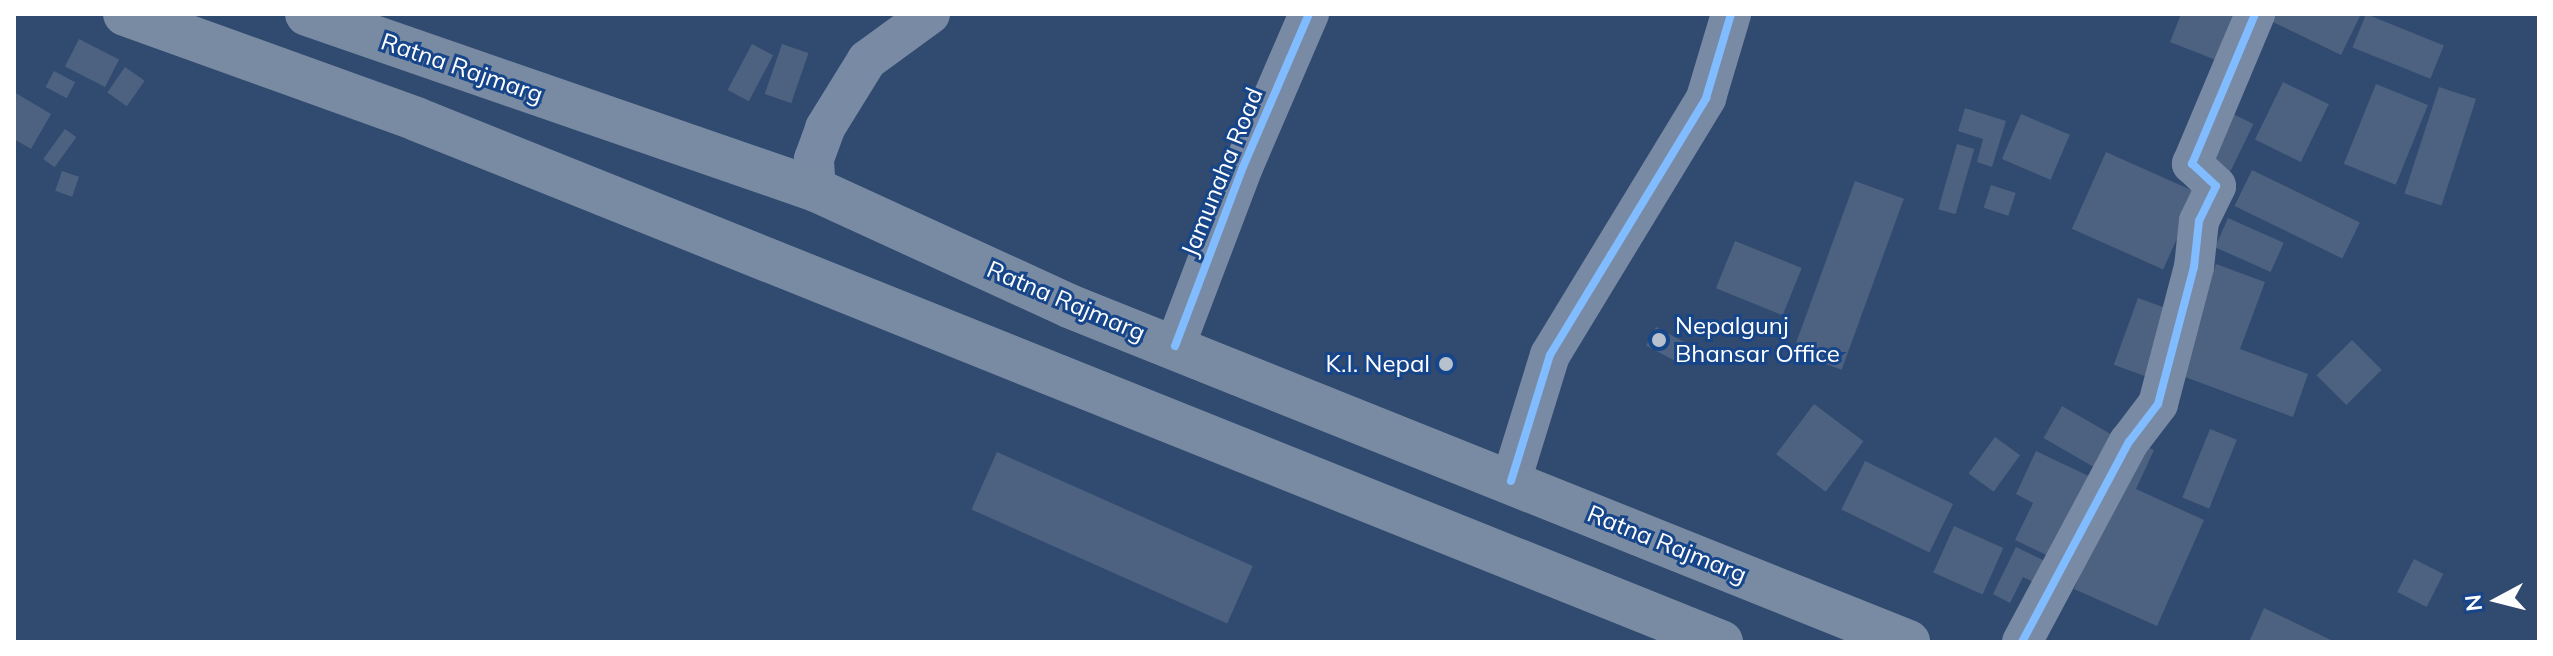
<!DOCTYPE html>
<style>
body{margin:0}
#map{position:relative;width:2553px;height:656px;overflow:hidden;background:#314a6f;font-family:Mulish,sans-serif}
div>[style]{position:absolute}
.building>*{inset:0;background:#4d6280;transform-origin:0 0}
.minor>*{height:40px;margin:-20px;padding:0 20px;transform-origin:20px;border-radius:20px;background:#788aa4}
.highway>*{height:44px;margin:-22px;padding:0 22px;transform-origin:22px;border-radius:22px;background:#798ba3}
.cycleway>*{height:8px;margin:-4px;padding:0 4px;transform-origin:4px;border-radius:4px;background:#80bcff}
.dots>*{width:22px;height:22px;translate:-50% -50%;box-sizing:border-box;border:4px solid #174589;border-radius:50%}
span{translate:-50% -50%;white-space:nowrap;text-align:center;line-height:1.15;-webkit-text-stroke:6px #174589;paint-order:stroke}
.street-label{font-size:24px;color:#fff}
.poi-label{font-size:24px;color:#fff}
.left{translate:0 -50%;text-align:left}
.right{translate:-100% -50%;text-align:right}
.frame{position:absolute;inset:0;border:16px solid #fff;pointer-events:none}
.north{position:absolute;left:2457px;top:560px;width:80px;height:80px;-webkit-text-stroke:6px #174589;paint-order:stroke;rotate:263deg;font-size:22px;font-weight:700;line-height:32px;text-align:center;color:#fff}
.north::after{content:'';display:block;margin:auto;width:28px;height:36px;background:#fff;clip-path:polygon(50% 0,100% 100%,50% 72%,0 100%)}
</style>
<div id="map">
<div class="building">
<i style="clip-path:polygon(2181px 14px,2233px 14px,2216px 60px,2170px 42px)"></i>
<i style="clip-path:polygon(2270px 14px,2361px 14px,2341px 55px,2267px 19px)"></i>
<i style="left:2366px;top:14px;width:84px;height:36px;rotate:22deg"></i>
<i style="left:79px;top:39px;width:45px;height:31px;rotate:27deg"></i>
<i style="left:752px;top:44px;width:24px;height:52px;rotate:28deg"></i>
<i style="left:782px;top:44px;width:28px;height:53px;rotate:19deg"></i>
<i style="left:125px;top:67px;width:24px;height:31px;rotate:35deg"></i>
<i style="left:54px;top:71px;width:24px;height:18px;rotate:28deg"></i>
<i style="left:2283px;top:82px;width:51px;height:64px;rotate:26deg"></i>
<i style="left:2376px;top:84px;width:56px;height:86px;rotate:22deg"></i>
<i style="left:2439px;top:87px;width:39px;height:112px;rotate:18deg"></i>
<i style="clip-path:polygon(14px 92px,51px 114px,31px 149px,14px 139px)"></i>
<i style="clip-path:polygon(1965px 108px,2006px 121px,1992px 167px,1977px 162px,1983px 139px,1958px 131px)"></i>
<i style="left:2231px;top:113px;width:25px;height:59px;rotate:26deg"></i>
<i style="left:2021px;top:114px;width:53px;height:49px;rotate:23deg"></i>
<i style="left:65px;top:129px;width:14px;height:37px;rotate:36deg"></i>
<i style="left:1957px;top:144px;width:18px;height:68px;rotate:16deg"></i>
<i style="left:2106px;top:152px;width:100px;height:84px;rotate:24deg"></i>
<i style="left:2252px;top:170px;width:120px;height:40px;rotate:26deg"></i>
<i style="left:62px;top:171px;width:18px;height:21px;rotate:19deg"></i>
<i style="left:1855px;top:181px;width:52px;height:182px;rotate:20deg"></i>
<i style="left:1991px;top:185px;width:26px;height:24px;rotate:18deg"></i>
<i style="left:2228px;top:218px;width:61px;height:32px;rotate:24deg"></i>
<i style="left:1735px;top:241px;width:72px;height:51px;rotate:22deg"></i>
<i style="clip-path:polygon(2216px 264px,2265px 282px,2240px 349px,2308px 374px,2293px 417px,2177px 374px)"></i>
<i style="left:2138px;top:298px;width:38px;height:71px;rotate:20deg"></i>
<i style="left:1656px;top:327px;width:36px;height:21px;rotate:28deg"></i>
<i style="left:2352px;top:340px;width:42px;height:50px;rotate:45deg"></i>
<i style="left:1814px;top:404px;width:62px;height:63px;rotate:37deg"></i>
<i style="left:2062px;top:406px;width:59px;height:37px;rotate:30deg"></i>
<i style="left:2210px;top:429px;width:29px;height:74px;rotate:22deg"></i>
<i style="left:1995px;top:437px;width:31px;height:45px;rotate:36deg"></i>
<i style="clip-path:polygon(2139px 443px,2154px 450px,2136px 489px,2204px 520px,2157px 626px,2074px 589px)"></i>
<i style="clip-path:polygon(2036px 451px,2097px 480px,2059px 561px,2015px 540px,2033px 503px,2016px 494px)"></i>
<i style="left:997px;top:452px;width:280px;height:63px;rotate:24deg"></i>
<i style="left:1865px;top:461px;width:98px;height:54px;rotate:26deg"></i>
<i style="left:1954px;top:526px;width:54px;height:51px;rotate:24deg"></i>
<i style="clip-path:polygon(2016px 547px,2051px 564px,2041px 586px,2023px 577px,2010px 603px,1993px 594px)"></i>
<i style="left:2414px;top:559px;width:33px;height:37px;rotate:27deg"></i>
<i style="clip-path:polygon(2264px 608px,2335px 642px,2249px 642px)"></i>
</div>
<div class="minor">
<i style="left:816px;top:190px;width:31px;rotate:-94deg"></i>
<i style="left:814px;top:159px;width:33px;rotate:-70deg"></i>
<i style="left:825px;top:128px;width:80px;rotate:-58.3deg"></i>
<i style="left:867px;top:60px;width:78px;rotate:-36.1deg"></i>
<i style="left:1175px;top:346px;width:191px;rotate:-69.2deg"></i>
<i style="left:1243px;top:167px;width:167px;rotate:-66.7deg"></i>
<i style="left:1511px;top:481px;width:132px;rotate:-72.8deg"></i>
<i style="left:1550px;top:355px;width:301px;rotate:-58.7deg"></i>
<i style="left:1706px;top:98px;width:88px;rotate:-73.4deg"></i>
<i style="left:2022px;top:642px;width:227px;rotate:-61.9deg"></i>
<i style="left:2129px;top:442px;width:48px;rotate:-52.7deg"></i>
<i style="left:2158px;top:404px;width:142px;rotate:-75.3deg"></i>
<i style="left:2194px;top:267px;width:46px;rotate:-83.8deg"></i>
<i style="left:2199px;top:221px;width:39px;rotate:-64deg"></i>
<i style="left:2216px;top:186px;width:33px;rotate:-137deg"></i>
<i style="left:2192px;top:164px;width:163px;rotate:-67.2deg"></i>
</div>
<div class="highway">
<i style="left:125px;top:14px;width:309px;rotate:19.8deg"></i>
<i style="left:416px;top:119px;width:1406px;rotate:21.84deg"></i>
<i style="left:307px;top:14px;width:539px;rotate:19.07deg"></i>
<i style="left:816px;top:190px;width:278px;rotate:24.6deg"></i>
<i style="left:1069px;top:306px;width:904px;rotate:21.82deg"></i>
</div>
<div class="cycleway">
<i style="left:1175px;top:346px;width:191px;rotate:-69.2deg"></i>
<i style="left:1243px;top:167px;width:167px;rotate:-66.7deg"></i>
<i style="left:1511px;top:481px;width:132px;rotate:-72.8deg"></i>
<i style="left:1550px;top:355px;width:301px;rotate:-58.7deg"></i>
<i style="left:1706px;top:98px;width:88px;rotate:-73.4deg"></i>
<i style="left:2022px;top:642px;width:227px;rotate:-61.9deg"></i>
<i style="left:2129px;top:442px;width:48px;rotate:-52.7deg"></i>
<i style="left:2158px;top:404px;width:142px;rotate:-75.3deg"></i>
<i style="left:2194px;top:267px;width:46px;rotate:-83.8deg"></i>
<i style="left:2199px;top:221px;width:39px;rotate:-64deg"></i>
<i style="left:2216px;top:186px;width:33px;rotate:-137deg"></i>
<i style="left:2192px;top:164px;width:163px;rotate:-67.2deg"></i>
</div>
<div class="dots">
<i style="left:1659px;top:340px;background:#b7c0cd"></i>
<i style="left:1446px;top:364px;background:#b7c0cd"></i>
</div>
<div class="street-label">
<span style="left:462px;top:68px;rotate:19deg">Ratna Rajmarg</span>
<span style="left:1222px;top:172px;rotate:-68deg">Jamunaha Road</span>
<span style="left:1066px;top:301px;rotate:23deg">Ratna Rajmarg</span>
<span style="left:1667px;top:544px;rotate:22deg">Ratna Rajmarg</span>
</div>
<div class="poi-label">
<span class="left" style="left:1675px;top:340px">Nepalgunj<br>Bhansar Office</span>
<span class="right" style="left:1430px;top:364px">K.I. Nepal</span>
</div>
<div class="frame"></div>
<div class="north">N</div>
</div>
